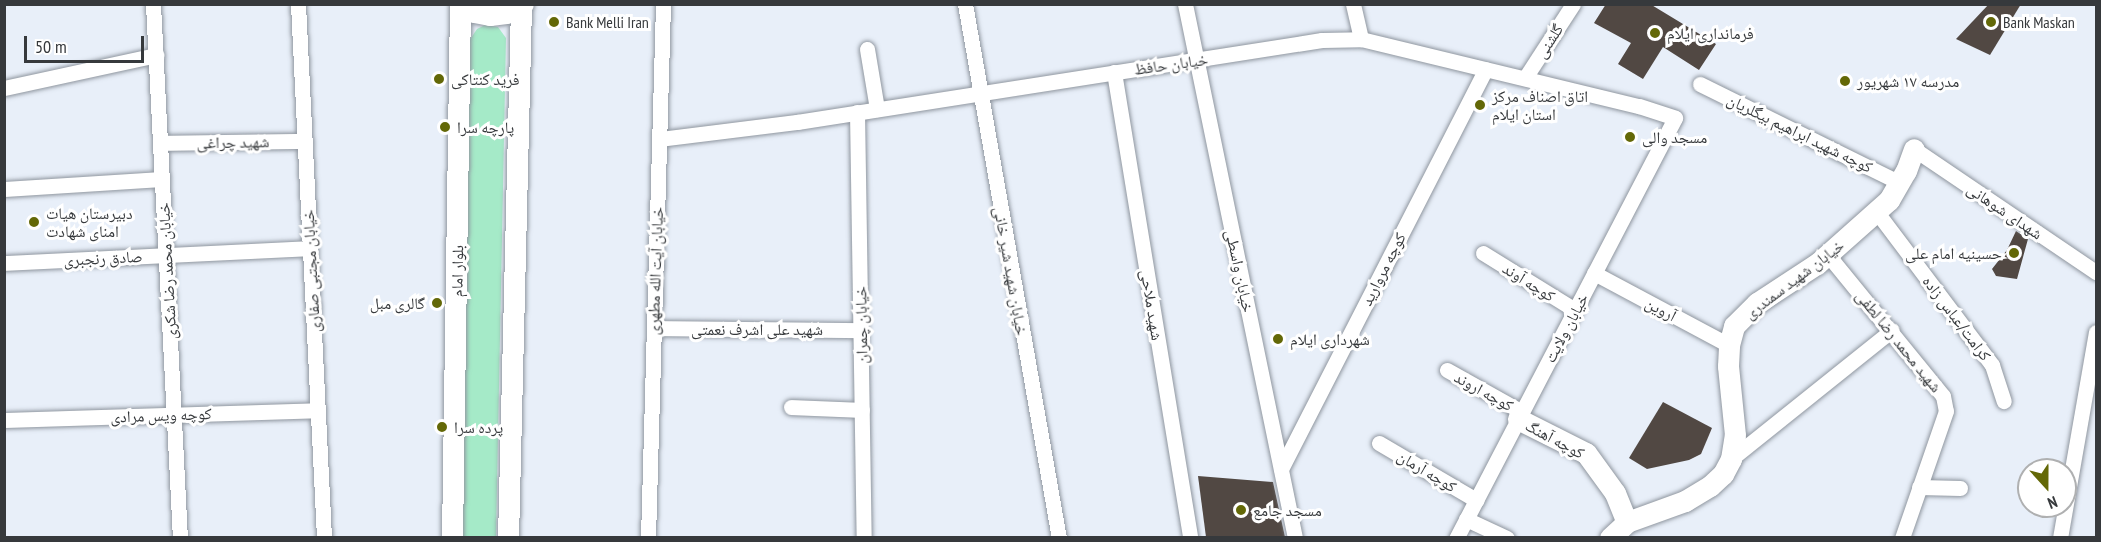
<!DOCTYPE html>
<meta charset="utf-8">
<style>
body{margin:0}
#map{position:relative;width:2101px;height:542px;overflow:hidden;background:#e8eff9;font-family:"PT Sans Narrow","Noto Naskh Arabic",sans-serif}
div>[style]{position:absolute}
.green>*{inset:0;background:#a5eac8}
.building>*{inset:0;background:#514843}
.roads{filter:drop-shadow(0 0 2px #8f969f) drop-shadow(0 0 2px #8f969f)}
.street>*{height:15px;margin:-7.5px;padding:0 7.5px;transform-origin:7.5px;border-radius:7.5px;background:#fff}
.secondary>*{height:21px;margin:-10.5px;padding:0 10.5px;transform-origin:10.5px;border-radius:10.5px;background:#fff}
.dots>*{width:16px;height:16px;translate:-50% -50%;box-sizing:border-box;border:3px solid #fff;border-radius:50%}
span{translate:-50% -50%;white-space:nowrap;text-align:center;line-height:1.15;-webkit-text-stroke:6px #fff;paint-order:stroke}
.poi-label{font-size:16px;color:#36393c}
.left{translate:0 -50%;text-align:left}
.right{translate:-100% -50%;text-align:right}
.street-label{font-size:16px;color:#36393c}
.frame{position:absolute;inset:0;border:6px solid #36393c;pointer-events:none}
.north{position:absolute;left:2017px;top:458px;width:60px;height:60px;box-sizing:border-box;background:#fff;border:2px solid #afb0b1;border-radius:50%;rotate:159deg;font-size:16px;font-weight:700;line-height:24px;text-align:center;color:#36393c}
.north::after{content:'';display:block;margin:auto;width:21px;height:27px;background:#636807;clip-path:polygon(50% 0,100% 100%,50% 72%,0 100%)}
.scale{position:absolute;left:24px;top:36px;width:120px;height:27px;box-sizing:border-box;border:3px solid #36393c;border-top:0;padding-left:8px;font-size:18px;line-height:21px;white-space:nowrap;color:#36393c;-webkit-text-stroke:4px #fff;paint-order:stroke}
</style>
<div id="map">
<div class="green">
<i style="clip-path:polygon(485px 25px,498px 27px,506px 38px,496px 537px,458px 538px,469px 41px,477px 29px)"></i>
</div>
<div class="building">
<i style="clip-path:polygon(1606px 4px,1650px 4px,1716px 44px,1699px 70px,1663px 47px,1643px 79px,1618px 64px,1631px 43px,1594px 23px)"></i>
<i style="clip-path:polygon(1989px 4px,2021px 4px,1990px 55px,1956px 39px)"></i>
<i style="clip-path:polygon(2016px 231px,2028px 239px,2017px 279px,1996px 276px,1992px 269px,2007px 250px)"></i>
<i style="clip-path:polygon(1663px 402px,1712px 428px,1701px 454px,1689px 460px,1647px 469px,1629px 458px)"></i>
<i style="clip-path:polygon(1198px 476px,1273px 482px,1285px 537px,1206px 537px)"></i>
</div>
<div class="roads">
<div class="street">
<i style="left:153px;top:4px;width:535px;rotate:87.11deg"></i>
<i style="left:298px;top:4px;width:535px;rotate:87.21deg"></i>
<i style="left:965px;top:4px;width:542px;rotate:80.02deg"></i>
<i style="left:1185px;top:4px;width:545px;rotate:78.36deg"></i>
<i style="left:1353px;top:4px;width:36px;rotate:77deg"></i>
<i style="left:867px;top:49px;width:61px;rotate:80.5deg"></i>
<i style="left:1114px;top:72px;width:472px;rotate:80.7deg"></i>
<i style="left:1525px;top:78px;width:88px;rotate:-57deg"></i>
<i style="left:1700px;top:84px;width:223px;rotate:26.3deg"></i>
<i style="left:4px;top:88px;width:156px;rotate:-12.2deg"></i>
<i style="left:857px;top:112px;width:426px;rotate:89.1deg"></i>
<i style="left:660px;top:139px;width:138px;rotate:-7.1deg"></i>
<i style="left:797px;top:122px;width:531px;rotate:-8.88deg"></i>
<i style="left:1322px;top:40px;width:39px;rotate:-1deg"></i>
<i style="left:1361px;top:39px;width:286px;rotate:13.6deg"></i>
<i style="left:1639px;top:106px;width:38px;rotate:18deg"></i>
<i style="left:1675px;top:118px;width:474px;rotate:117.5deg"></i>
<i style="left:160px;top:143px;width:145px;rotate:-0.8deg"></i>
<i style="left:1914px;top:149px;width:220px;rotate:34.1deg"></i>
<i style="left:4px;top:189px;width:158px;rotate:-3.6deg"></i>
<i style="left:1876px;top:211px;width:193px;rotate:53deg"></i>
<i style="left:1992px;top:365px;width:38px;rotate:72deg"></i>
<i style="left:1483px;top:253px;width:108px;rotate:31.8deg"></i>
<i style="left:1828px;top:255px;width:182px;rotate:50.8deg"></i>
<i style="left:1943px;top:396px;width:15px;rotate:79deg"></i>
<i style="left:1946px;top:411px;width:134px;rotate:109.1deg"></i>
<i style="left:4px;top:263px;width:306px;rotate:-2.8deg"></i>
<i style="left:1594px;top:273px;width:153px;rotate:28.1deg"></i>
<i style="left:654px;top:328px;width:207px;rotate:0.6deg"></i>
<i style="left:1447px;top:370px;width:86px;rotate:29.2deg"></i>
<i style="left:791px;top:407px;width:71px;rotate:2.4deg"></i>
<i style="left:4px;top:420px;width:314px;rotate:-1.8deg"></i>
<i style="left:1379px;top:443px;width:113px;rotate:30.4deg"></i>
<i style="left:1731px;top:459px;width:206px;rotate:-38.7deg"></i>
<i style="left:1281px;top:469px;width:449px;rotate:-62.9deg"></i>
<i style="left:1919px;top:487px;width:41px;rotate:1.4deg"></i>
<i style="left:1466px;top:519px;width:45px;rotate:24.9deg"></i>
<i style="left:648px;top:538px;width:534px;rotate:-88.39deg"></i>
<i style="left:2060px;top:538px;width:209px;rotate:-80.1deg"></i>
</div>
<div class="secondary">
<i style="left:460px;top:4px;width:16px;rotate:30deg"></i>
<i style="left:474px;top:12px;width:16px;rotate:11deg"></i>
<i style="left:490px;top:15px;width:16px;rotate:-7deg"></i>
<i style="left:506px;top:13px;width:19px;rotate:-28deg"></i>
<i style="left:1518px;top:419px;width:76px;rotate:26.6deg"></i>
<i style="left:1586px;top:453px;width:49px;rotate:54.1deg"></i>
<i style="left:1615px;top:493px;width:31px;rotate:68deg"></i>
<i style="left:452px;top:538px;width:533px;rotate:-89.14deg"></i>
<i style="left:508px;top:538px;width:532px;rotate:-88.6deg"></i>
<i style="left:1610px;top:538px;width:23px;rotate:-43deg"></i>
<i style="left:1627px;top:522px;width:62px;rotate:-19.9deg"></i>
<i style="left:1685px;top:501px;width:29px;rotate:-31deg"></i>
<i style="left:1710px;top:486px;width:18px;rotate:-43deg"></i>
<i style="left:1723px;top:474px;width:17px;rotate:-62deg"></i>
<i style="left:1731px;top:459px;width:24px;rotate:-81deg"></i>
<i style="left:1735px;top:435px;width:69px;rotate:-95.8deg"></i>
<i style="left:1728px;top:366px;width:21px;rotate:-87deg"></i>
<i style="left:1729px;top:345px;width:20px;rotate:-75deg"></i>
<i style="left:1734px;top:326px;width:33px;rotate:-45deg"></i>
<i style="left:1757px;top:303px;width:73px;rotate:-33.3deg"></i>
<i style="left:1818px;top:263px;width:95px;rotate:-41.6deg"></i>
<i style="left:1889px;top:200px;width:34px;rotate:-60deg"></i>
<i style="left:1906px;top:171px;width:23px;rotate:-70deg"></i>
</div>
</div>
<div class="dots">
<i style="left:554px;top:22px;background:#636807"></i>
<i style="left:1991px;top:22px;background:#636807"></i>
<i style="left:1655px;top:33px;background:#636807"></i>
<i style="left:439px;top:79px;background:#636807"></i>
<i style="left:1845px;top:81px;background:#636807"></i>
<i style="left:1480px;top:105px;background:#636807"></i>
<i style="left:445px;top:127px;background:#636807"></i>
<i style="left:1630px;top:137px;background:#636807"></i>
<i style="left:34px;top:222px;background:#636807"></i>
<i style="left:2014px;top:253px;background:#636807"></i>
<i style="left:437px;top:303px;background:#636807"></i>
<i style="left:1278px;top:339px;background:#636807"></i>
<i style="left:442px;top:427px;background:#636807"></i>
<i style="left:1241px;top:510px;background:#636807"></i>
</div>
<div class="poi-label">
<span class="left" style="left:566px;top:22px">Bank Melli Iran</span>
<span class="left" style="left:2003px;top:22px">Bank Maskan</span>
<span class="left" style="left:1667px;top:33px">فرمانداری ایلام</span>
<span class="left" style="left:451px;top:79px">فرید کنتاکی</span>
<span class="left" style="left:1857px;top:81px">مدرسه ۱۷ شهریور</span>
<span class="left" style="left:1492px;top:105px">اتاق اصناف مرکز<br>استان ایلام</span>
<span class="left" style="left:457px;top:127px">پارچه سرا</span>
<span class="left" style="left:1642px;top:137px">مسجد والی</span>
<span class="left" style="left:46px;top:222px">دبیرستان هیات<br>امنای شهادت</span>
<span class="right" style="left:2002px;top:253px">حسینیه امام علی</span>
<span class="right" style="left:425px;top:303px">گالری مبل</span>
<span class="left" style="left:1290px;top:339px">شهرداری ایلام</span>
<span class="left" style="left:454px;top:427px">پرده سرا</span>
<span class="left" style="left:1253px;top:510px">مسجد جامع</span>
</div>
<div class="street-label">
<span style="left:1549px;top:41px;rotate:-57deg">گلشنی</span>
<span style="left:1171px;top:64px;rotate:-8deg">خیابان حافظ</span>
<span style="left:1800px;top:133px;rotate:26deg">کوچه شهید ابراهیم بیگلریان</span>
<span style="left:233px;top:142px;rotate:-1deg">شهید چراغی</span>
<span style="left:2005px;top:211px;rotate:34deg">شهدای شوهانی</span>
<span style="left:103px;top:258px;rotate:-3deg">صادق رنجبری</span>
<span style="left:1383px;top:269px;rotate:-63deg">کوچه مروارید</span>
<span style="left:167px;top:271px;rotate:-93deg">خیابان محمد رضا شکری</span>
<span style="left:311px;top:271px;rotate:-93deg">خیابان مجتبی صفاری</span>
<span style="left:457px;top:271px;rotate:-89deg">بلوار امام</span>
<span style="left:655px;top:271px;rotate:-88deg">خیابان آیت الله مطهری</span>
<span style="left:1011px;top:271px;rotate:80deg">خیابان شهید شیر خانی</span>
<span style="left:1240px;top:271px;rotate:78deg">خیابان واسطی</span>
<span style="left:1794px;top:279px;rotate:-37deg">خیابان شهید سمندری</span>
<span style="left:1529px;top:282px;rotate:32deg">کوچه آوند</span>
<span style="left:1152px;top:305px;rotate:81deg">شهید ملاحی</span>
<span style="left:1661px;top:309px;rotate:28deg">آروین</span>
<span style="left:1957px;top:318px;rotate:53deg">کرامت/عباس زاده</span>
<span style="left:861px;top:325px;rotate:-91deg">خیابان چمران</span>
<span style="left:1566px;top:328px;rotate:-62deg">خیابان ولایت</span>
<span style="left:757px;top:329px">شهید علی اشرف نعمتی</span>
<span style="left:1899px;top:341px;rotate:51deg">شهید محمد رضا لطفی</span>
<span style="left:1484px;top:391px;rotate:29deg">کوچه اروند</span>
<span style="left:161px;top:415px;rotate:-2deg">کوچه ویس مرادی</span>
<span style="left:1555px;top:439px;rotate:28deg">کوچه آهنگ</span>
<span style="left:1427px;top:471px;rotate:31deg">کوچه آرمان</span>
</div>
<div class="frame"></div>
<div class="north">N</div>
<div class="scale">50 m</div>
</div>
